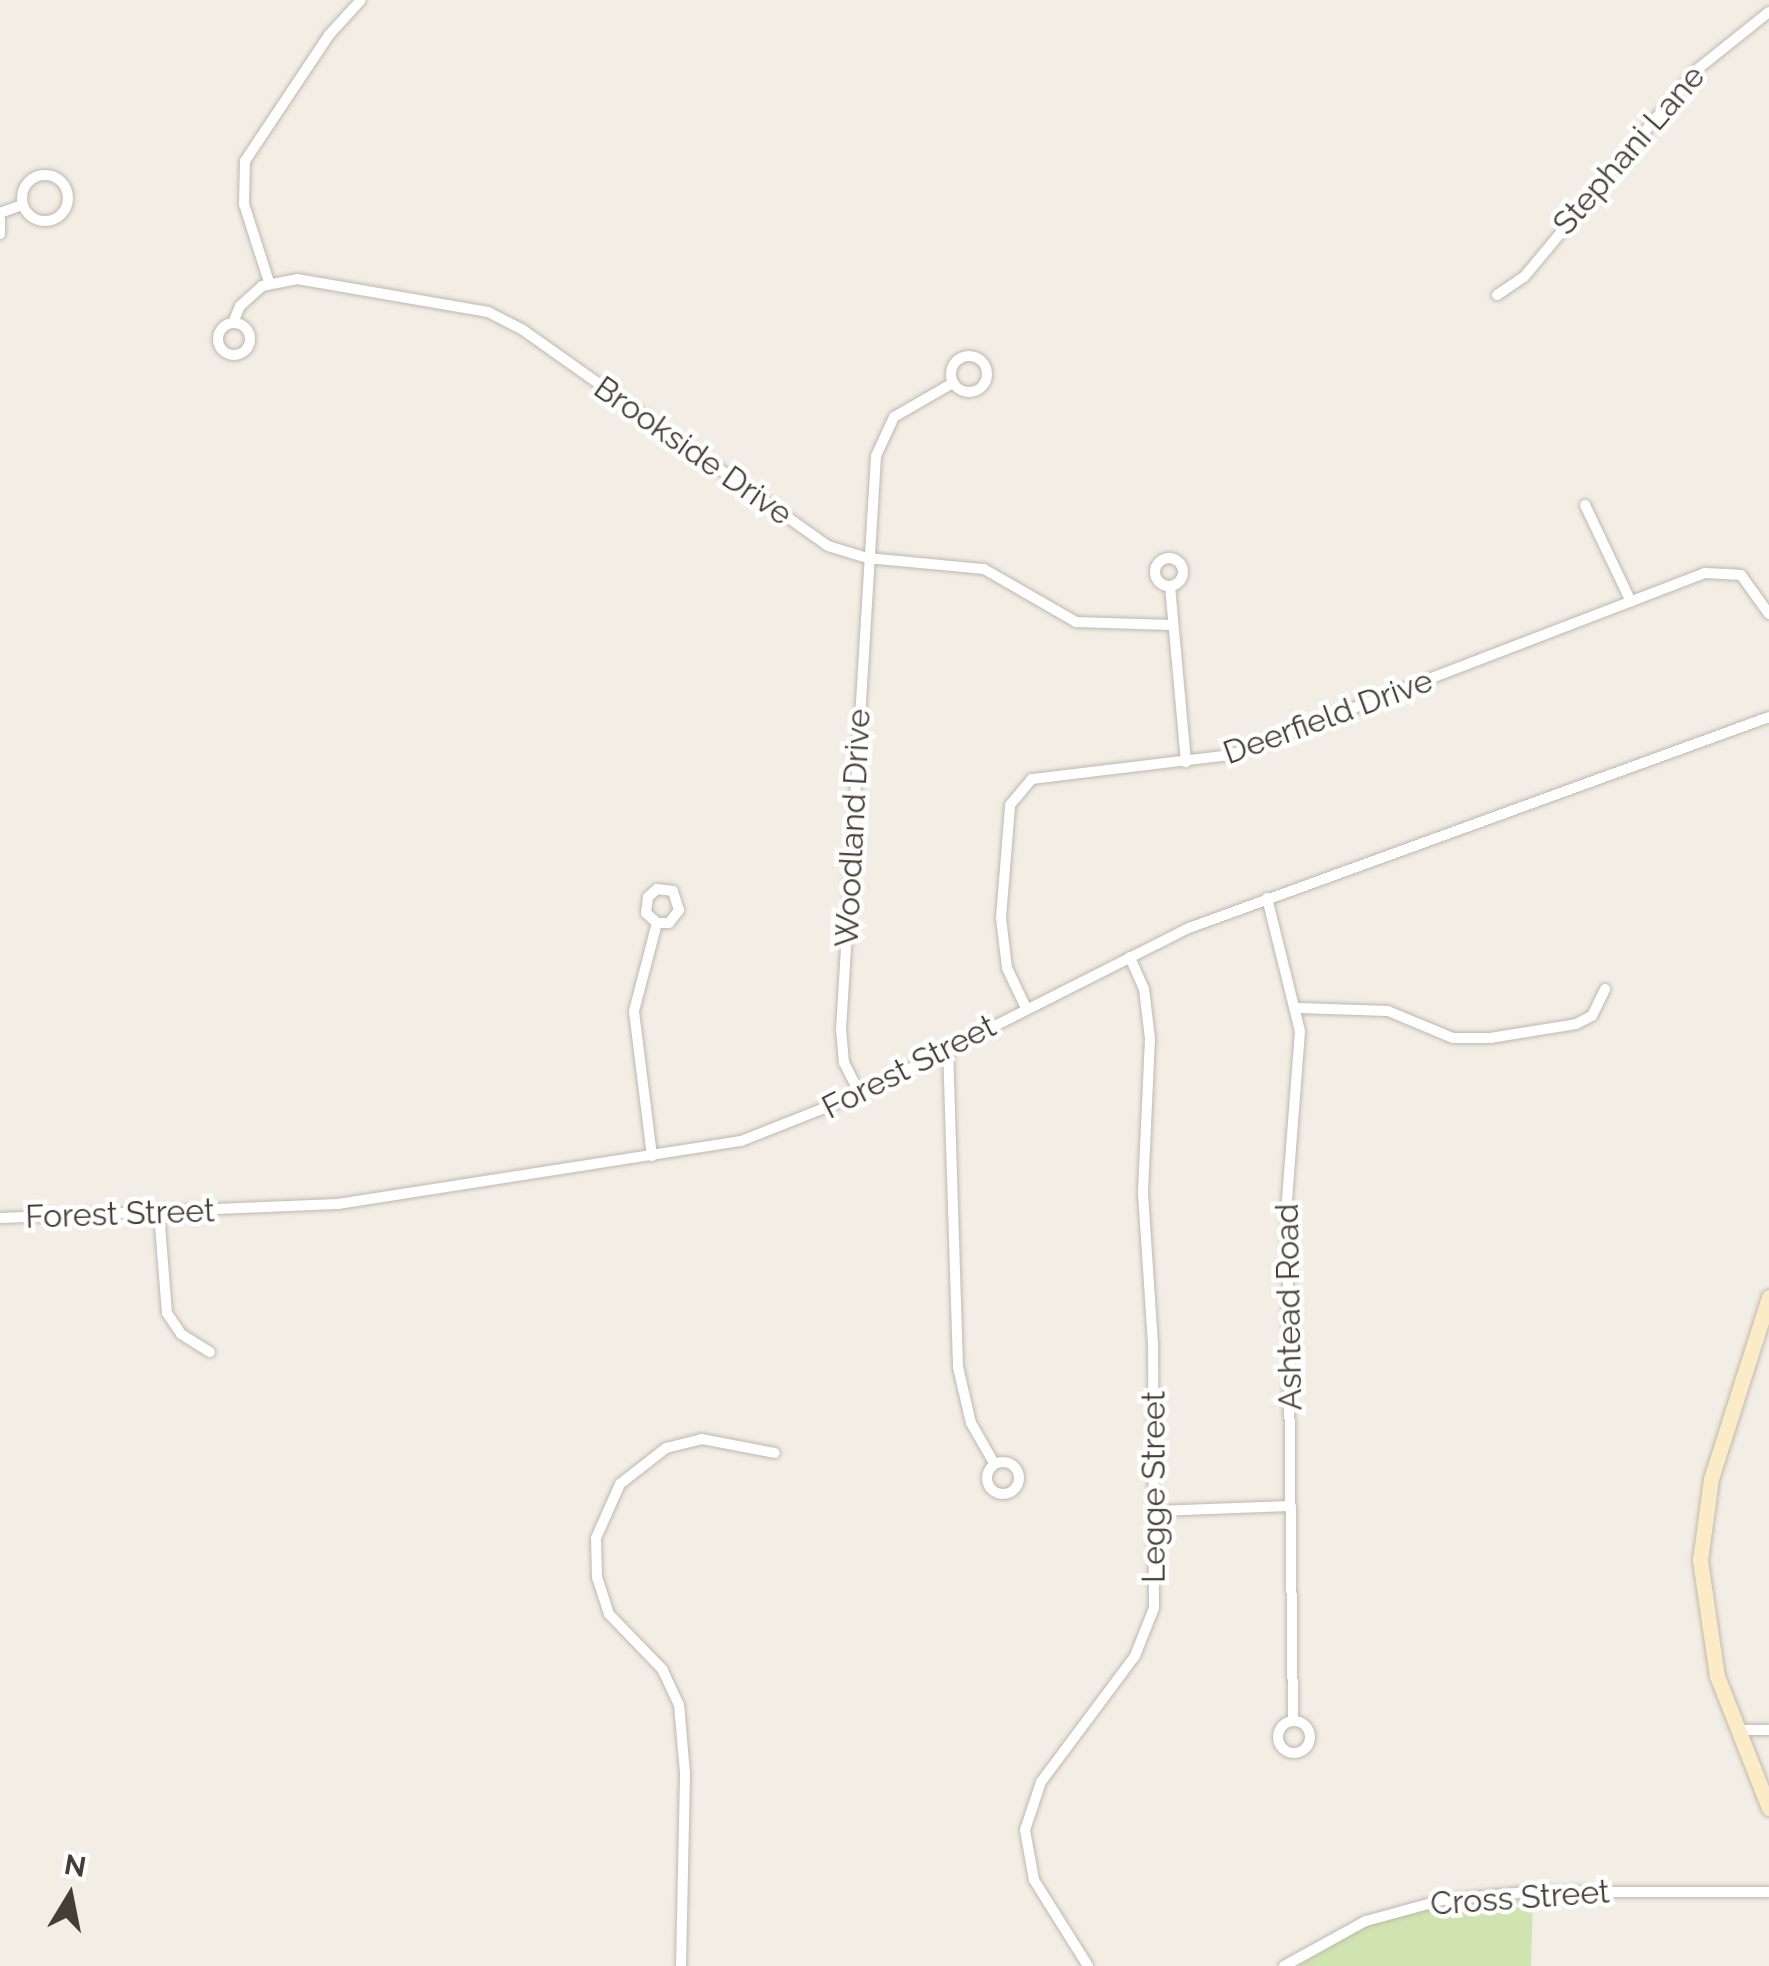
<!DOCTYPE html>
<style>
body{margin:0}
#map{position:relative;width:1769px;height:1966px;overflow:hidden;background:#f2eee6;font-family:Raleway,sans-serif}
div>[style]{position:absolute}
.green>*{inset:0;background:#d0e4b1}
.roads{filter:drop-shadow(0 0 2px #c0b8ac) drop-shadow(0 0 2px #c0b8ac)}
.street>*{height:10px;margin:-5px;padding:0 5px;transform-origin:5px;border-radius:5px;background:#fff}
.street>.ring{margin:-5px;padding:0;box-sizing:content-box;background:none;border:10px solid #fff;border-radius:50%}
.secondary>*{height:15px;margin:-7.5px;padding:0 7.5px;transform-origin:7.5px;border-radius:7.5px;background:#fbecc7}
span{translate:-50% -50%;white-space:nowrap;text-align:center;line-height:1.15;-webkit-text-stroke:9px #fff;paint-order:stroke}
.street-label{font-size:32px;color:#453e36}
.north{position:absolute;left:20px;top:1846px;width:100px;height:100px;-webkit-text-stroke:8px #fff;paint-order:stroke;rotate:10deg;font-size:28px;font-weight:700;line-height:40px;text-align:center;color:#453e36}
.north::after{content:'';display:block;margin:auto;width:35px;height:45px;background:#453e36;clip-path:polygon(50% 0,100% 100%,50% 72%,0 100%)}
</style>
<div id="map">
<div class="green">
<i style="clip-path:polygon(1533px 1899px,1531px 1966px,1298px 1966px,1363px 1927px,1427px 1906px)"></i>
</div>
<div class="roads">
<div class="street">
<i class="ring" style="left:22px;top:175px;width:36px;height:36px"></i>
<i style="left:0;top:213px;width:23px;rotate:-20deg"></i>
<i style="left:0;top:219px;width:15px;rotate:90deg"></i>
<i style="left:269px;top:282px;width:82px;rotate:-107.8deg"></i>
<i style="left:244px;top:204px;width:43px;rotate:-88.7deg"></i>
<i style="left:245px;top:161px;width:151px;rotate:-56.3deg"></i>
<i style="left:329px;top:35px;width:47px;rotate:-47.6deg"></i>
<i style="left:1497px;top:295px;width:32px;rotate:-34deg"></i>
<i style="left:1524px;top:277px;width:266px;rotate:-50.3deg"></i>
<i style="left:1694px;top:72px;width:96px;rotate:-38.7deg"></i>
<i style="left:233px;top:323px;width:18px;rotate:-68deg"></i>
<i style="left:240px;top:306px;width:30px;rotate:-42deg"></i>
<i style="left:262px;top:286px;width:36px;rotate:-11deg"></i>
<i style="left:297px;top:279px;width:194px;rotate:9.8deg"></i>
<i style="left:488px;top:312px;width:39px;rotate:27deg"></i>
<i style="left:523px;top:330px;width:374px;rotate:35.3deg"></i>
<i style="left:828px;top:546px;width:41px;rotate:17.1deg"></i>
<i style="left:867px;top:558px;width:118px;rotate:5.4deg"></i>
<i style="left:984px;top:569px;width:106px;rotate:29.9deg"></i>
<i style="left:1076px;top:622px;width:95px;rotate:1.8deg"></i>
<i class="ring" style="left:218px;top:323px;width:22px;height:22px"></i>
<i class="ring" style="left:951px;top:356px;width:26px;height:26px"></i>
<i style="left:1585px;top:505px;width:107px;rotate:64.6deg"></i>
<i class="ring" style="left:1155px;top:558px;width:18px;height:18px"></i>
<i style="left:1170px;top:586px;width:177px;rotate:84.8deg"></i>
<i style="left:1267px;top:898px;width:137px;rotate:76.1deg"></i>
<i style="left:1300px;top:1031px;width:170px;rotate:94.4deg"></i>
<i style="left:1287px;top:1201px;width:520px;rotate:89.34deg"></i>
<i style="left:1026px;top:1008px;width:44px;rotate:-115.4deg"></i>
<i style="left:1007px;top:968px;width:50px;rotate:-96.8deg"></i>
<i style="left:1001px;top:918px;width:113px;rotate:-85.4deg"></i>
<i style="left:1010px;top:805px;width:34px;rotate:-50deg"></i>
<i style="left:1032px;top:779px;width:200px;rotate:-6.9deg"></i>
<i style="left:1231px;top:755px;width:508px;rotate:-21.01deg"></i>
<i style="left:1705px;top:573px;width:36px;rotate:3deg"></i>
<i style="left:1741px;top:575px;width:48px;rotate:54.3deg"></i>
<i style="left:1299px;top:1008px;width:89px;rotate:1.9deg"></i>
<i style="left:1388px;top:1011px;width:70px;rotate:22.6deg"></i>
<i style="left:1453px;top:1038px;width:37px"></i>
<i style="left:1490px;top:1038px;width:87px;rotate:-9.2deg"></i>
<i style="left:1576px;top:1024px;width:18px;rotate:-27deg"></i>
<i style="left:1592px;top:1016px;width:30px;rotate:-64deg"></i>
<i style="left:948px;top:1048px;width:319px;rotate:88.2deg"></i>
<i style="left:958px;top:1367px;width:57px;rotate:76.9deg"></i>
<i style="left:971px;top:1423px;width:46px;rotate:60.1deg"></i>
<i style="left:860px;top:1094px;width:35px;rotate:-117deg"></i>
<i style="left:844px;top:1063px;width:33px;rotate:-95deg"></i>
<i style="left:841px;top:1030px;width:575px;rotate:-86.51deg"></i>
<i style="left:876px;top:456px;width:43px;rotate:-65.2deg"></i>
<i style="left:894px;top:417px;width:68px;rotate:-30deg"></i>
<i style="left:652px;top:1156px;width:146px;rotate:-97.1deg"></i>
<i style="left:634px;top:1011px;width:91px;rotate:-75.4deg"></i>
<i style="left:657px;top:923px;width:12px"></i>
<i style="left:669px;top:923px;width:16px;rotate:-52deg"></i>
<i style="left:679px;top:910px;width:20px;rotate:-108deg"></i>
<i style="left:673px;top:891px;width:16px;rotate:-173deg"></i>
<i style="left:657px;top:889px;width:12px;rotate:138deg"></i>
<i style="left:648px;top:897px;width:16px;rotate:97deg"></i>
<i style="left:646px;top:913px;width:15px;rotate:42deg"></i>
<i style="left:159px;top:1212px;width:101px;rotate:85.5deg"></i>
<i style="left:167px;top:1313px;width:25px;rotate:56deg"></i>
<i style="left:181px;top:1334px;width:34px;rotate:32deg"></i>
<i style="left:0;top:1218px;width:338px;rotate:-2.4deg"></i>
<i style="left:338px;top:1204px;width:408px;rotate:-8.9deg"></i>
<i style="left:741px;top:1141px;width:128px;rotate:-21.6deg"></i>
<i style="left:860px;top:1094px;width:369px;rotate:-26.8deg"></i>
<i style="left:1189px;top:928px;width:617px;rotate:-19.99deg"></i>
<i class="ring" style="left:987px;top:1462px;width:22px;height:22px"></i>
<i style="left:1155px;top:1511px;width:136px;rotate:-2.1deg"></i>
<i class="ring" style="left:1278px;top:1721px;width:22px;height:22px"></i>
<i style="left:1737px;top:1730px;width:32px"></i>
<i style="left:681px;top:1966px;width:193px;rotate:-88.8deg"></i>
<i style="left:685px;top:1773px;width:68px;rotate:-95deg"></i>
<i style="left:679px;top:1705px;width:38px;rotate:-115deg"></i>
<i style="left:663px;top:1670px;width:78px;rotate:-134deg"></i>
<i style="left:609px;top:1614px;width:38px;rotate:-108deg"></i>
<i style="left:597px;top:1578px;width:40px;rotate:-91.4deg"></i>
<i style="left:596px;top:1538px;width:59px;rotate:-66deg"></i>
<i style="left:620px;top:1484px;width:58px;rotate:-38deg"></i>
<i style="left:666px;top:1448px;width:37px;rotate:-14deg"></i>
<i style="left:702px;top:1439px;width:74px;rotate:10.9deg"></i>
<i style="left:1088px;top:1966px;width:102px;rotate:-122.1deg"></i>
<i style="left:1034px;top:1880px;width:51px;rotate:-100.2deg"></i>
<i style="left:1025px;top:1830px;width:51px;rotate:-71.6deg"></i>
<i style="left:1041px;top:1782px;width:157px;rotate:-53.3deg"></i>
<i style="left:1135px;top:1656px;width:52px;rotate:-68.4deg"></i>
<i style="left:1154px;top:1608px;width:264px;rotate:-90.2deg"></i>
<i style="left:1153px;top:1344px;width:152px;rotate:-93.8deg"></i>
<i style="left:1143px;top:1192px;width:153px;rotate:-87.4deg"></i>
<i style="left:1150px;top:1039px;width:50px;rotate:-96.8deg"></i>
<i style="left:1144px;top:989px;width:35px;rotate:-114deg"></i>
<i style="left:1284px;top:1966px;width:94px;rotate:-28.8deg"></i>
<i style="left:1366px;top:1921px;width:80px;rotate:-15.3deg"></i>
<i style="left:1443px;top:1900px;width:84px;rotate:-5.4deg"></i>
<i style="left:1527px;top:1892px;width:242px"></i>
</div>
<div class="secondary">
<i style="left:1769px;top:1297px;width:191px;rotate:107.7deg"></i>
<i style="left:1711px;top:1479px;width:82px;rotate:97.7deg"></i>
<i style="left:1700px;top:1560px;width:117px;rotate:81.7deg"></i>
<i style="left:1717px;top:1676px;width:142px;rotate:68.5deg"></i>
</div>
</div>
<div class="street-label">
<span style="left:1629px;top:150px;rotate:-49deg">Stephani Lane</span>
<span style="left:693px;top:451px;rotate:35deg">Brookside Drive</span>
<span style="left:1328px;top:717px;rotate:-20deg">Deerfield Drive</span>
<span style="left:853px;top:828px;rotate:-87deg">Woodland Drive</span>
<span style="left:909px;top:1067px;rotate:-27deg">Forest Street</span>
<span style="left:120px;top:1214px;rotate:-2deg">Forest Street</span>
<span style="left:1289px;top:1307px;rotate:-91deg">Ashtead Road</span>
<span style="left:1154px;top:1487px;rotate:-90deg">Legge Street</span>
<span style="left:1520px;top:1898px;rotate:-4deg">Cross Street</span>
</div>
<div class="north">N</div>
</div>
